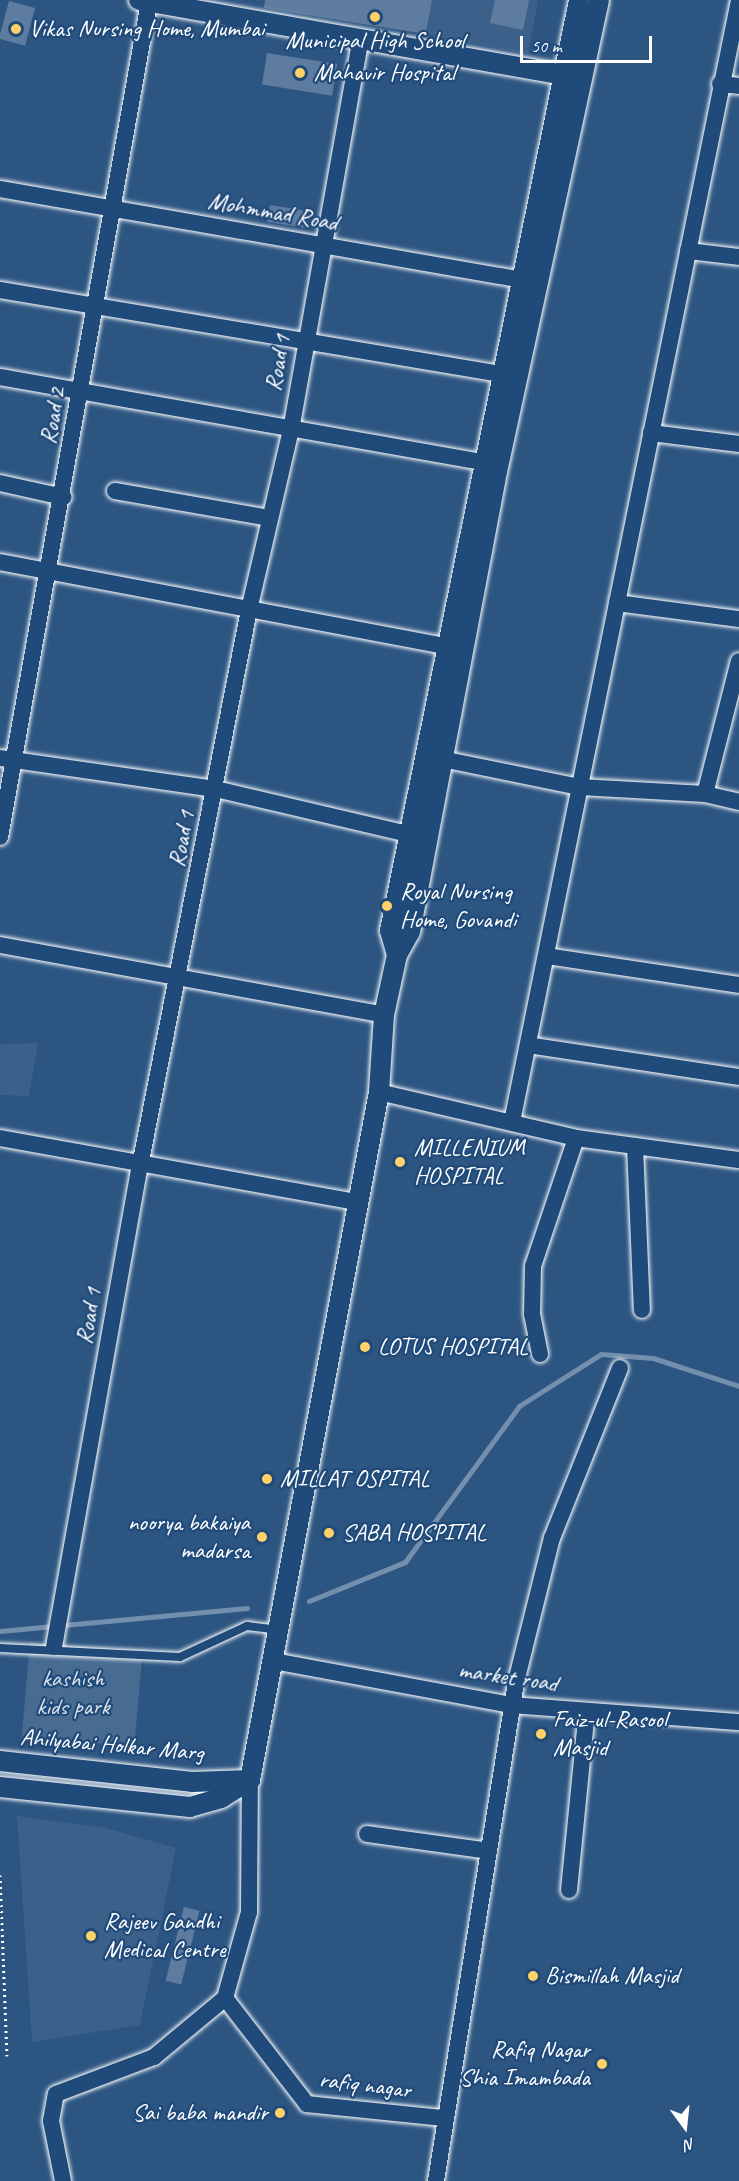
<!DOCTYPE html>
<style>
body{margin:0}
#map{position:relative;width:739px;height:2181px;overflow:hidden;background:#2c5582;font-family:Caveat,sans-serif}
div>[style]{position:absolute}
.built>*{inset:0;background:#3b618b}
.green>*{inset:0;background:#486b92;transform-origin:0 0}
.stream>*{height:5px;margin:-2.5px;padding:0 2.5px;transform-origin:2.5px;border-radius:2.5px;background:#748fad}
.building>*{inset:0;background:#5e7c9f;transform-origin:0 0}
.path>*{height:3px;margin-top:-1.5px;transform-origin:0;background:repeating-linear-gradient(90deg,#fff 0 1.5px,transparent 0 6px)}
.roads{filter:drop-shadow(0 0 2px #fff) drop-shadow(0 0 2px #fff)}
.service>*{height:8px;margin:-4px;padding:0 4px;transform-origin:4px;border-radius:4px;background:#1f4a7a}
.minor>*{height:16px;margin:-8px;padding:0 8px;transform-origin:8px;border-radius:8px;background:#1f4a7a}
.tertiary>*{height:20px;margin:-10px;padding:0 10px;transform-origin:10px;border-radius:10px;background:#1f4a7a}
.dots>*{width:16px;height:16px;translate:-50% -50%;box-sizing:border-box;border:3px solid #1f4a7a;border-radius:50%}
span{translate:-50% -50%;white-space:nowrap;text-align:center;line-height:1.15;-webkit-text-stroke:4.5px #1f4a7a;paint-order:stroke}
.poi-label{font-size:24px;color:#fff}
.left{translate:0 -50%;text-align:left}
.right{translate:-100% -50%;text-align:right}
.street-label{font-size:24px;color:#fff}
.park-label{font-size:24px;color:#dae1e9}
.north{position:absolute;left:655px;top:2097px;width:60px;height:60px;-webkit-text-stroke:4px #1f4a7a;paint-order:stroke;rotate:165deg;font-size:16px;font-weight:700;line-height:24px;text-align:center;color:#fff}
.north::after{content:'';display:block;margin:auto;width:21px;height:27px;background:#fff;clip-path:polygon(50% 0,100% 100%,50% 72%,0 100%)}
.scale{position:absolute;left:520px;top:36px;width:132px;height:27px;box-sizing:border-box;border:3px solid #fff;border-top:0;padding-left:8px;font-size:18px;line-height:21px;white-space:nowrap;color:#fff;-webkit-text-stroke:4px #1f4a7a;paint-order:stroke}
</style>
<div id="map">
<div class="built">
<i style="clip-path:polygon(432px 0,538px 0,528px 54px,427px 34px)"></i>
<i style="clip-path:polygon(38px 1043px,29px 1096px,0 1095px,0 1044px)"></i>
<i style="clip-path:polygon(17px 1816px,106px 1828px,176px 1848px,140px 2025px,32px 2042px)"></i>
</div>
<div class="green">
<i style="left:30px;top:1642px;width:113px;height:95px;rotate:5deg"></i>
</div>
<div class="stream">
<i style="left:309px;top:1601px;width:104px;rotate:-22.1deg"></i>
<i style="left:405px;top:1562px;width:193px;rotate:-53.8deg"></i>
<i style="left:519px;top:1406px;width:97px;rotate:-32.4deg"></i>
<i style="left:601px;top:1354px;width:52px;rotate:4.4deg"></i>
<i style="left:653px;top:1358px;width:90px;rotate:18deg"></i>
<i style="left:0;top:1631px;width:248px;rotate:-5.3deg"></i>
</div>
<div class="building">
<i style="clip-path:polygon(265px 0,432px 0,426px 34px,264px 8px)"></i>
<i style="clip-path:polygon(495px 0,529px 0,523px 30px,490px 23px)"></i>
<i style="left:9px;top:1px;width:27px;height:39px;rotate:15deg"></i>
<i style="left:267px;top:53px;width:71px;height:32px;rotate:9deg"></i>
<i style="left:270px;top:205px;width:38px;height:17px;rotate:9deg"></i>
<i style="left:184px;top:1907px;width:16px;height:76px;rotate:14deg"></i>
</div>
<div class="path">
<i style="left:0;top:1875px;width:181px;rotate:87.8deg"></i>
</div>
<div class="roads">
<div class="service">
<i style="left:0;top:1648px;width:180px;rotate:2.9deg"></i>
<i style="left:180px;top:1657px;width:74px;rotate:-24.8deg"></i>
<i style="left:247px;top:1626px;width:32px;rotate:7deg"></i>
</div>
<div class="minor">
<i style="left:720px;top:84px;width:19px;rotate:6deg"></i>
<i style="left:0;top:189px;width:542px;rotate:9.88deg"></i>
<i style="left:688px;top:251px;width:51px;rotate:6.7deg"></i>
<i style="left:0;top:290px;width:508px;rotate:9.52deg"></i>
<i style="left:0;top:377px;width:490px;rotate:10deg"></i>
<i style="left:651px;top:433px;width:89px;rotate:7.1deg"></i>
<i style="left:0;top:483px;width:65px;rotate:12.5deg"></i>
<i style="left:115px;top:491px;width:156px;rotate:9.9deg"></i>
<i style="left:0;top:562px;width:467px;rotate:10.7deg"></i>
<i style="left:617px;top:603px;width:123px;rotate:7.5deg"></i>
<i style="left:432px;top:757px;width:151px;rotate:11.5deg"></i>
<i style="left:580px;top:787px;width:125px;rotate:3.2deg"></i>
<i style="left:705px;top:794px;width:35px;rotate:13deg"></i>
<i style="left:0;top:758px;width:218px;rotate:8.2deg"></i>
<i style="left:216px;top:789px;width:211px;rotate:13.2deg"></i>
<i style="left:705px;top:794px;width:137px;rotate:-75.7deg"></i>
<i style="left:0;top:837px;width:848px;rotate:-79.88deg"></i>
<i style="left:0;top:945px;width:390px;rotate:10.3deg"></i>
<i style="left:547px;top:956px;width:194px;rotate:8.6deg"></i>
<i style="left:528px;top:1045px;width:213px;rotate:8.6deg"></i>
<i style="left:379px;top:1092px;width:202px;rotate:13.1deg"></i>
<i style="left:576px;top:1138px;width:164px;rotate:7.7deg"></i>
<i style="left:512px;top:1122px;width:1145px;rotate:-78.56deg"></i>
<i style="left:0;top:1138px;width:363px;rotate:10.2deg"></i>
<i style="left:635px;top:1146px;width:164px;rotate:87.6deg"></i>
<i style="left:540px;top:1354px;width:41px;rotate:-101.3deg"></i>
<i style="left:532px;top:1314px;width:48px;rotate:-88.8deg"></i>
<i style="left:533px;top:1266px;width:135px;rotate:-71.4deg"></i>
<i style="left:54px;top:1647px;width:489px;rotate:-79.9deg"></i>
<i style="left:140px;top:1166px;width:567px;rotate:-78.91deg"></i>
<i style="left:249px;top:610px;width:185px;rotate:-76.9deg"></i>
<i style="left:291px;top:430px;width:395px;rotate:-79.9deg"></i>
<i style="left:274px;top:1661px;width:242px;rotate:10.5deg"></i>
<i style="left:512px;top:1705px;width:228px;rotate:4.3deg"></i>
<i style="left:367px;top:1834px;width:123px;rotate:7.9deg"></i>
<i style="left:569px;top:1890px;width:180px;rotate:-84.3deg"></i>
<i style="left:225px;top:1998px;width:134px;rotate:52.3deg"></i>
<i style="left:307px;top:2104px;width:137px;rotate:5.9deg"></i>
<i style="left:63px;top:2181px;width:61px;rotate:-101.3deg"></i>
<i style="left:51px;top:2121px;width:27px;rotate:-80deg"></i>
<i style="left:56px;top:2094px;width:105px;rotate:-20.7deg"></i>
<i style="left:154px;top:2057px;width:92px;rotate:-39.7deg"></i>
<i style="left:225px;top:1998px;width:89px;rotate:-74.4deg"></i>
<i style="left:249px;top:1912px;width:132px;rotate:-89.6deg"></i>
<i style="left:436px;top:2181px;width:505px;rotate:-80.89deg"></i>
<i style="left:516px;top:1682px;width:148px;rotate:-76deg"></i>
<i style="left:552px;top:1538px;width:183px;rotate:-68.2deg"></i>
</div>
<div class="tertiary">
<i style="left:139px;top:0;width:444px;rotate:10deg"></i>
<i style="left:397px;top:955px;width:25px;rotate:-106deg"></i>
<i style="left:390px;top:931px;width:950px;rotate:-78.52deg"></i>
<i style="left:0;top:1761px;width:193px;rotate:6.2deg"></i>
<i style="left:192px;top:1782px;width:58px;rotate:-2deg"></i>
<i style="left:250px;top:1780px;width:700px;rotate:-79.38deg"></i>
<i style="left:379px;top:1092px;width:77px;rotate:-86.3deg"></i>
<i style="left:384px;top:1015px;width:61px;rotate:-77.8deg"></i>
<i style="left:397px;top:955px;width:26px;rotate:-61deg"></i>
<i style="left:410px;top:932px;width:459px;rotate:-79.3deg"></i>
<i style="left:495px;top:481px;width:492px;rotate:-77.8deg"></i>
<i style="left:0;top:1787px;width:191px;rotate:6deg"></i>
<i style="left:190px;top:1807px;width:32px;rotate:-16deg"></i>
<i style="left:221px;top:1798px;width:34px;rotate:-32deg"></i>
</div>
</div>
<div class="dots">
<i style="left:375px;top:17px;background:#ffd166"></i>
<i style="left:16px;top:29px;background:#ffd166"></i>
<i style="left:300px;top:73px;background:#ffd166"></i>
<i style="left:387px;top:906px;background:#ffd166"></i>
<i style="left:400px;top:1162px;background:#ffd166"></i>
<i style="left:365px;top:1347px;background:#ffd166"></i>
<i style="left:267px;top:1479px;background:#ffd166"></i>
<i style="left:329px;top:1533px;background:#ffd166"></i>
<i style="left:262px;top:1537px;background:#ffd166"></i>
<i style="left:541px;top:1734px;background:#ffd166"></i>
<i style="left:91px;top:1936px;background:#ffd166"></i>
<i style="left:533px;top:1976px;background:#ffd166"></i>
<i style="left:602px;top:2064px;background:#ffd166"></i>
<i style="left:280px;top:2113px;background:#ffd166"></i>
</div>
<div class="poi-label">
<span class="left" style="left:29px;top:29px">Vikas Nursing Home, Mumbai</span>
<span style="left:375px;top:41px">Municipal High School</span>
<span class="left" style="left:314px;top:73px">Mahavir Hospital</span>
<span class="left" style="left:400px;top:906px">Royal Nursing<br>Home, Govandi</span>
<span class="left" style="left:414px;top:1162px">MILLENIUM<br>HOSPITAL</span>
<span class="left" style="left:378px;top:1347px">LOTUS HOSPITAL</span>
<span class="left" style="left:280px;top:1479px">MILLAT OSPITAL</span>
<span class="right" style="left:250px;top:1537px">noorya bakaiya<br>madarsa</span>
<span class="left" style="left:342px;top:1533px">SABA HOSPITAL</span>
<span class="left" style="left:553px;top:1734px">Faiz-ul-Rasool<br>Masjid</span>
<span class="left" style="left:104px;top:1936px">Rajeev Gandhi<br>Medical Centre</span>
<span class="left" style="left:545px;top:1976px">Bismillah Masjid</span>
<span class="right" style="left:590px;top:2064px">Rafiq Nagar<br>Shia Imambada</span>
<span class="right" style="left:268px;top:2113px">Sai baba mandir</span>
</div>
<div class="street-label">
<span style="left:273px;top:212px;rotate:10deg">Mohmmad Road</span>
<span style="left:278px;top:363px;rotate:-80deg">Road 1</span>
<span style="left:53px;top:416px;rotate:-80deg">Road 2</span>
<span style="left:182px;top:839px;rotate:-79deg">Road 1</span>
<span style="left:89px;top:1316px;rotate:-80deg">Road 1</span>
<span style="left:508px;top:1677px;rotate:8deg">market road</span>
<span style="left:112px;top:1745px;rotate:5deg">Ahilyabai Holkar Marg</span>
<span style="left:365px;top:2085px;rotate:7deg">rafiq nagar</span>
</div>
<div class="park-label">
<span style="left:73px;top:1693px">kashish<br>kids park</span>
</div>
<div class="north">N</div>
<div class="scale">50 m</div>
</div>
